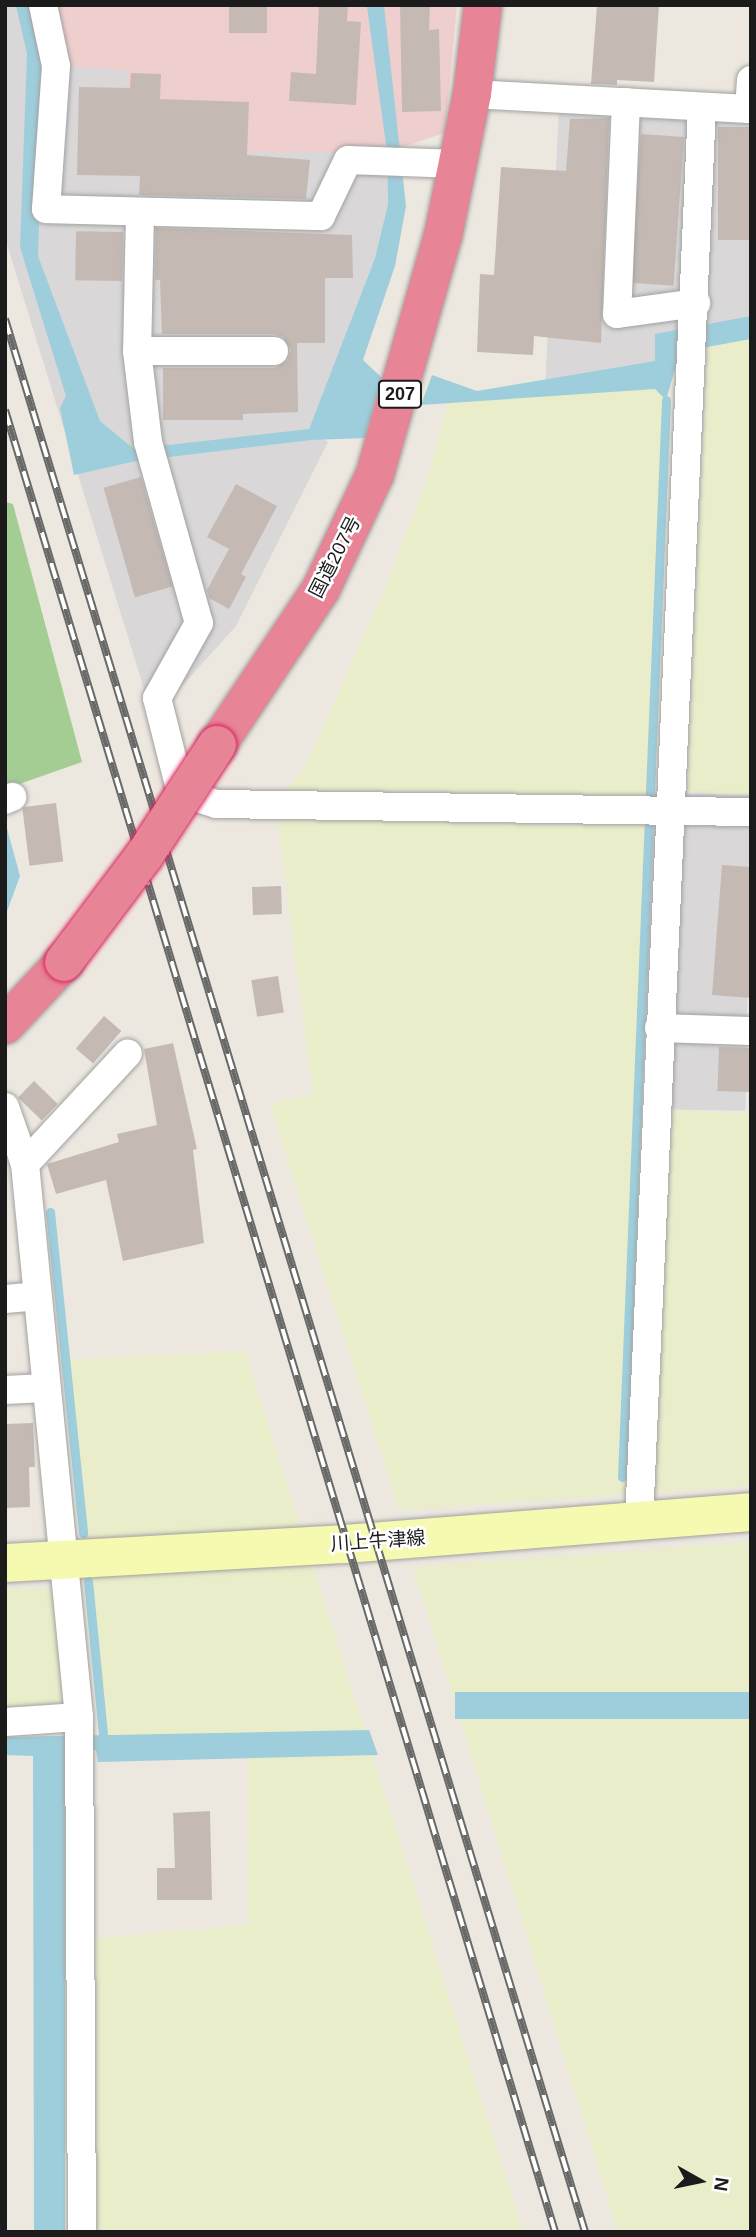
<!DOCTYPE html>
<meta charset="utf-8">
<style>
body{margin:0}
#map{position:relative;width:756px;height:2237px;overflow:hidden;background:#ede8df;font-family:Arial,"Noto Sans JP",sans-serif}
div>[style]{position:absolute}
.residential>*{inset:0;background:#d9d7d7;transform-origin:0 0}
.commercial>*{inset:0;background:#efcfcd}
.farmland>*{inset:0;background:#eaedca}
.forest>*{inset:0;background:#a4cd93}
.water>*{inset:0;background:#9ecedc;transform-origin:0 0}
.stream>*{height:9px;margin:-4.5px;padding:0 4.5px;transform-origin:4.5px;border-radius:4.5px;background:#9ecedc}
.building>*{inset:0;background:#c4bab3;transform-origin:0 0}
.roads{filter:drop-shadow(0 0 2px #a2a2a2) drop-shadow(0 0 2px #a2a2a2)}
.street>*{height:28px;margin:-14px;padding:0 14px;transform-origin:14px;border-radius:14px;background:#fff}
.secondary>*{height:38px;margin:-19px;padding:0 19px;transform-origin:19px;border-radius:19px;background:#f6fab0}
.highway>*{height:38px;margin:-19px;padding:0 19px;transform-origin:19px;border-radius:19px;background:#e78496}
.rail>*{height:8px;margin-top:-4px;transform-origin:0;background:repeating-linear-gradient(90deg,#fff 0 16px,#696969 0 32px);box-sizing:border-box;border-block:2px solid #696969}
.bridges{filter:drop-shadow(0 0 2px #d7215e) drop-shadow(0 0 2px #d7215e)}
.highway-bridge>*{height:38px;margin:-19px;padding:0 19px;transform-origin:19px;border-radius:19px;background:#e78496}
span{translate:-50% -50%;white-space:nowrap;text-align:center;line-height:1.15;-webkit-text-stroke:5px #fff;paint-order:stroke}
.shield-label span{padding:2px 5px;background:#fff;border:2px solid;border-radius:5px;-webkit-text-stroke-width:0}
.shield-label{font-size:18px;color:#1b1b1b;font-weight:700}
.street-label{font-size:19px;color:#1b1b1b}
.frame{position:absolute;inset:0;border:7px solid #1b1b1b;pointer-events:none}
.north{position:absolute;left:665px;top:2146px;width:70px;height:70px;-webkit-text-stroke:5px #fff;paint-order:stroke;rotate:99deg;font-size:19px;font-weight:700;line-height:28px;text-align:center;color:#1b1b1b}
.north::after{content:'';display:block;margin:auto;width:24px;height:32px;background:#1b1b1b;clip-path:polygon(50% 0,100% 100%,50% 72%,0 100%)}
</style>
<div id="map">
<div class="residential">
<i style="clip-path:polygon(5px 5px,27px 5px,36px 64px,128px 70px,387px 152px,388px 204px,375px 258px,309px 429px,328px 442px,236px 626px,153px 718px,5px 238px)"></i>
<i style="clip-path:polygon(559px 108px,751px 116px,751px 333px,708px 340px,662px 379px,545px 390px)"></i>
<i style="left:650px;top:793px;width:101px;height:316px;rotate:1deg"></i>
</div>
<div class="commercial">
<i style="clip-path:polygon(27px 5px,457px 5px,445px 133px,387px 152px,126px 152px,128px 70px,36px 64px)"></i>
</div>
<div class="farmland">
<i style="clip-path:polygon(751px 333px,751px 795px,687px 792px,708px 340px)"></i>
<i style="clip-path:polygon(662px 379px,666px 400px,637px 1108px,751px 1114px,751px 1486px,399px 1510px,270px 1104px,313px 1094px,276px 806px,307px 763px,387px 584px,429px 473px,449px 398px)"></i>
<i style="clip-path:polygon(245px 1351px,523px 2232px,95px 2232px,95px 1938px,248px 1925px,249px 1740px,105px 1748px,65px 1360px)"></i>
<i style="clip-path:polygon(751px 1542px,751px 2232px,618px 2232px,413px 1567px)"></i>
<i style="clip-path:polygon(53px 1588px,64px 1696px,54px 1709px,5px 1710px,5px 1589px)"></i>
</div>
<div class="forest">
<i style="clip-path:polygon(5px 502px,13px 504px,82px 762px,5px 789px)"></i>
</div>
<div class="water">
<i style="clip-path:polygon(16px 5px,30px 5px,44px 67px,38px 256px,100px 421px,134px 449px,309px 429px,375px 258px,388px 204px,387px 152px,367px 7px,384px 5px,406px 206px,395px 266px,363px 360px,382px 378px,365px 438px,311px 440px,136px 461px,74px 475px,60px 408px,66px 396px,20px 247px,27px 54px)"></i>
<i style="clip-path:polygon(751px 316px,751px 339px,680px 352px,666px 400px,655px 389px,421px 405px,432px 375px,477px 391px,655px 361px,655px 334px)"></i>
<i style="clip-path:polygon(5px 821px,20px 876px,5px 917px)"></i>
<i style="left:751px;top:1692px;width:27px;height:296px;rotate:90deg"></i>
<i style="clip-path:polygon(369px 1730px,378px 1755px,98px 1762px,96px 1750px,65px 1749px,65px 2232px,34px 2232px,33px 1756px,5px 1755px,5px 1737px)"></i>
</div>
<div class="stream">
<i style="left:50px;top:1212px;width:323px;rotate:84.1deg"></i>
<i style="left:622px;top:1477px;width:1078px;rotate:-87.66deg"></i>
<i style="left:88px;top:1581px;width:155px;rotate:84.4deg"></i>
</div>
<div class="building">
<i style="left:229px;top:5px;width:38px;height:28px"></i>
<i style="clip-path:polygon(319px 5px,348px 5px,347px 21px,361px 22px,356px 105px,289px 101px,291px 72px,316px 74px)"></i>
<i style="clip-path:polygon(400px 5px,430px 5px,429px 30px,439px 29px,441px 111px,402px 112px)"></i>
<i style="clip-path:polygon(597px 5px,659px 5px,654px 82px,617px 80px,617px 85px,591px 84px)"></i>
<i style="clip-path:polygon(131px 73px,161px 74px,160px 99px,249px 102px,247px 155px,310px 160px,306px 199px,139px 195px,140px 176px,77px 175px,79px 87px,130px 88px)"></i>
<i style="clip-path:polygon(609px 118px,601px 343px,534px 336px,533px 355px,477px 352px,480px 274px,494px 275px,501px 167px,566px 171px,570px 119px)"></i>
<i style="left:718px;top:127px;width:33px;height:113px"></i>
<i style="left:641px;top:134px;width:43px;height:149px;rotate:4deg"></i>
<i style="clip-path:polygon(156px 228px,352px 235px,353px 278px,325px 278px,325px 343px,297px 343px,298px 412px,243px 414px,243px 420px,163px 420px,163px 368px,275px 368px,288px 360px,291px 350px,283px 337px,274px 334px,162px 334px,160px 280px,155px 280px)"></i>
<i style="left:123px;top:232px;width:49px;height:47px;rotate:91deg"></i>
<i style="left:141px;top:477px;width:114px;height:39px;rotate:74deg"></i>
<i style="clip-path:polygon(236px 484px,277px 506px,241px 574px,246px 577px,229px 609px,209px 598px,207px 590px,229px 549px,207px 537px)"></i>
<i style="left:56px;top:803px;width:59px;height:34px;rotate:83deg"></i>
<i style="clip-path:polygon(722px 865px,751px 867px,751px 998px,712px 995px)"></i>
<i style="left:281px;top:886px;width:28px;height:29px;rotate:88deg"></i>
<i style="left:278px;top:976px;width:37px;height:27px;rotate:81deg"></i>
<i style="left:104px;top:1016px;width:23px;height:43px;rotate:41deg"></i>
<i style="clip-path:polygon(173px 1043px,197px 1149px,193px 1150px,204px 1243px,123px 1261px,106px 1180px,56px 1194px,47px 1164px,119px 1142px,117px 1134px,157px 1125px,144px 1049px)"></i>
<i style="left:719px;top:1047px;width:32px;height:44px;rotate:2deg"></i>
<i style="left:34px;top:1081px;width:33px;height:23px;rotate:44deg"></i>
<i style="clip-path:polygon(33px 1423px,35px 1467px,29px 1467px,30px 1507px,5px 1508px,5px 1424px)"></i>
<i style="clip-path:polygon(210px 1811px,212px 1900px,157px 1900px,157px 1868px,175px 1868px,173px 1813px)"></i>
</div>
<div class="roads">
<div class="street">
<i style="left:43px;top:5px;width:62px;rotate:78deg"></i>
<i style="left:56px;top:66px;width:143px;rotate:94deg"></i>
<i style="left:46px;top:209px;width:275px;rotate:1.5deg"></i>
<i style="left:321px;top:216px;width:62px;rotate:-64.3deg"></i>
<i style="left:348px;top:160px;width:110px;rotate:2.1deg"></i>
<i style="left:472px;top:94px;width:277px;rotate:3.1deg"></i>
<i style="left:749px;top:109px;width:29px;rotate:-86deg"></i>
<i style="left:626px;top:102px;width:212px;rotate:92.4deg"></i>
<i style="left:617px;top:314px;width:80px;rotate:-7.9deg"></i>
<i style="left:140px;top:213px;width:138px;rotate:91.2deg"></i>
<i style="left:137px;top:351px;width:92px;rotate:83.1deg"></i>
<i style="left:148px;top:442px;width:188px;rotate:74.3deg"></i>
<i style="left:199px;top:623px;width:86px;rotate:119.2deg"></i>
<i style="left:157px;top:698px;width:98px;rotate:75.8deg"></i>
<i style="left:181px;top:793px;width:37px;rotate:17deg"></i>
<i style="left:216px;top:804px;width:535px;rotate:0.86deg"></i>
<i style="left:137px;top:351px;width:137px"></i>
<i style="left:5px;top:800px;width:8px;rotate:-23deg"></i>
<i style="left:659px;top:1028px;width:92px;rotate:1.9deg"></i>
<i style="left:5px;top:1107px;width:60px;rotate:70.7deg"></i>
<i style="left:25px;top:1164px;width:556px;rotate:84.42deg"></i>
<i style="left:79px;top:1717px;width:515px;rotate:89.67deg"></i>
<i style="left:25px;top:1164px;width:151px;rotate:-47.1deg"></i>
<i style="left:5px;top:1299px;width:32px;rotate:-5deg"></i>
<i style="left:5px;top:1390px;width:40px;rotate:-2.9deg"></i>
<i style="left:639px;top:1521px;width:1415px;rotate:-87.45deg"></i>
<i style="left:5px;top:1722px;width:74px;rotate:-3.9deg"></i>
</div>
<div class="secondary">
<i style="left:5px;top:1563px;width:341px;rotate:-3.2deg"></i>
<i style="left:345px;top:1544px;width:407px;rotate:-4.5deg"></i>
</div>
<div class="highway">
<i style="left:217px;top:745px;width:187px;rotate:-56.3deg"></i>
<i style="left:321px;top:589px;width:127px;rotate:-64.8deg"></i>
<i style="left:375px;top:474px;width:248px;rotate:-74.1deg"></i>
<i style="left:443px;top:236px;width:145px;rotate:-78.5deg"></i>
<i style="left:472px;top:94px;width:90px;rotate:-83deg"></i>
<i style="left:5px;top:1025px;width:86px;rotate:-46.9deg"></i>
</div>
</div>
<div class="rail">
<i style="left:5px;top:319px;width:1999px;rotate:73.13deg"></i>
<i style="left:5px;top:410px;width:1903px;rotate:73.2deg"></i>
</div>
<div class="bridges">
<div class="highway-bridge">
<i style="left:64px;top:962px;width:133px;rotate:-53deg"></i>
<i style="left:144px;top:856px;width:133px;rotate:-56.7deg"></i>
</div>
</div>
<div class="shield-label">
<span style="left:400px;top:394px">207</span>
</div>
<div class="street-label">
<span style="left:335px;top:557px;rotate:-63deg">国道207号</span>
<span style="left:378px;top:1541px;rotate:-4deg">川上牛津線</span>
</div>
<div class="frame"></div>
<div class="north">N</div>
</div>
